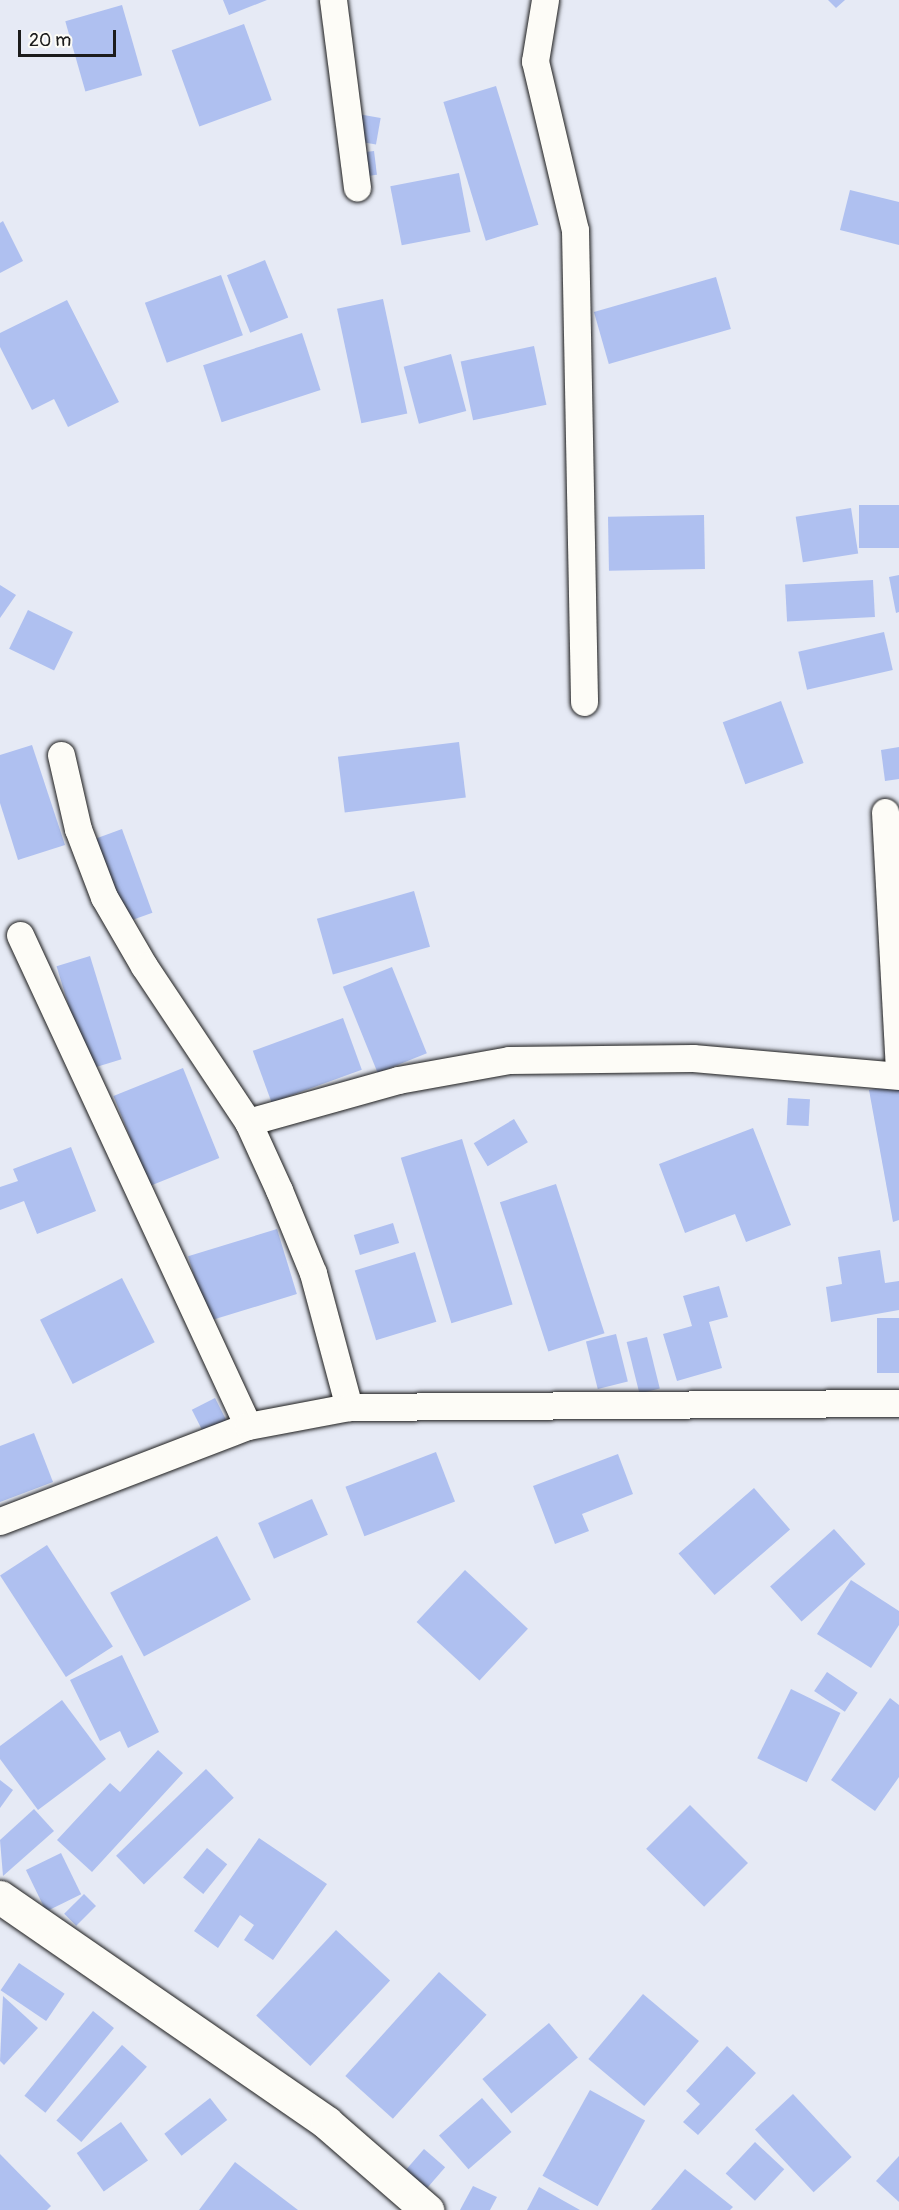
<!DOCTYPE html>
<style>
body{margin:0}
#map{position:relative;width:899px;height:2210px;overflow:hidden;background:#e6eaf5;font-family:Pangolin,sans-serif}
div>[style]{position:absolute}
.building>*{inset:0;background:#afc0f0;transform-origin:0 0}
.roads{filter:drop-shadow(0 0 2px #1c1c1c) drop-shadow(0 0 2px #1c1c1c)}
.minor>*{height:27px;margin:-13.5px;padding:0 13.5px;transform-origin:13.5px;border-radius:13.5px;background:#fdfcf7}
.tertiary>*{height:33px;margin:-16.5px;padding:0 16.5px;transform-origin:16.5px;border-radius:16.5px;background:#fdfcf7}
span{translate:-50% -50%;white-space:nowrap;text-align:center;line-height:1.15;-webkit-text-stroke:5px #fdfcf7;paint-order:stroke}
.scale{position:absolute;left:18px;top:30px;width:98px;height:27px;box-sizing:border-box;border:3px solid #1c1c1c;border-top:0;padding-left:8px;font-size:18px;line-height:21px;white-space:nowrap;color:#1c1c1c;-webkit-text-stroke:4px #fdfcf7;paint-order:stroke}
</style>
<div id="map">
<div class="building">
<i style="clip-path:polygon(223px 0,267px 0,229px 15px)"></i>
<i style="clip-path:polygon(828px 0,845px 0,836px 8px)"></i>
<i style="left:122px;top:5px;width:73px;height:59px;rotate:74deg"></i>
<i style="left:244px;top:24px;width:81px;height:77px;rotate:70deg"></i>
<i style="left:496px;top:86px;width:145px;height:55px;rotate:73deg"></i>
<i style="left:358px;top:114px;width:23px;height:27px;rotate:10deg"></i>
<i style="left:374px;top:151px;width:24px;height:21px;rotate:83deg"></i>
<i style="left:459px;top:173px;width:60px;height:70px;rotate:79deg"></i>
<i style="clip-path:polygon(850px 190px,899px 202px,899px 245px,840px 230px)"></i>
<i style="clip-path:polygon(3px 221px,23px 261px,0 273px,0 223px)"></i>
<i style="left:265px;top:260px;width:62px;height:41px;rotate:68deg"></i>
<i style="left:221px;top:275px;width:64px;height:81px;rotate:70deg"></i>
<i style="left:716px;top:277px;width:54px;height:127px;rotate:74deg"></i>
<i style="left:383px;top:299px;width:117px;height:47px;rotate:78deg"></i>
<i style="clip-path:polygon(67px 300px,119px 402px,68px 427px,54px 399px,32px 410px,0 347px,0 333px)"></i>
<i style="left:302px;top:333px;width:60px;height:104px;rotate:72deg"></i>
<i style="left:534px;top:346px;width:60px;height:75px;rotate:78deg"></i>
<i style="left:451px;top:354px;width:59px;height:49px;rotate:75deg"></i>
<i style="left:899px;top:505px;width:43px;height:40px;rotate:90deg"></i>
<i style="left:851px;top:508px;width:46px;height:56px;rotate:81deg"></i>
<i style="left:704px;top:515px;width:54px;height:96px;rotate:89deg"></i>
<i style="clip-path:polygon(899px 575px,899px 612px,896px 613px,889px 577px)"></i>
<i style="left:873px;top:580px;width:37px;height:88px;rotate:87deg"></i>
<i style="clip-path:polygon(0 585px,16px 595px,0 618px)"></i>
<i style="left:28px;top:610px;width:50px;height:43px;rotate:26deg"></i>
<i style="left:884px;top:632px;width:39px;height:88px;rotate:77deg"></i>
<i style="left:781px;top:701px;width:66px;height:62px;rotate:70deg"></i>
<i style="left:459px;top:742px;width:56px;height:122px;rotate:83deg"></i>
<i style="clip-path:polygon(32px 745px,65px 845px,18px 860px,0 803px,0 755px)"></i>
<i style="clip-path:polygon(899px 747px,899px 779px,885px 781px,881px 750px)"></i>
<i style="left:122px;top:829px;width:89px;height:29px;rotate:70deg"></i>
<i style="left:414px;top:891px;width:58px;height:101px;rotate:74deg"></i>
<i style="left:90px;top:956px;width:108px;height:35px;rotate:73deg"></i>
<i style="left:392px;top:967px;width:93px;height:53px;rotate:68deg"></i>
<i style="left:343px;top:1018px;width:55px;height:96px;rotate:70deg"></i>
<i style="left:183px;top:1068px;width:97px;height:75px;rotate:68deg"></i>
<i style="clip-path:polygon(899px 1085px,899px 1220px,893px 1222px,869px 1090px)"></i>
<i style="left:788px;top:1098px;width:22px;height:27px;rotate:3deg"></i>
<i style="left:514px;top:1119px;width:27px;height:47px;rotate:59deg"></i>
<i style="clip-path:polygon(753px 1128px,791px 1225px,746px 1242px,735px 1214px,685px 1233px,659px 1164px)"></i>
<i style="left:462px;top:1139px;width:173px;height:64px;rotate:73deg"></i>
<i style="clip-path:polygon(71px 1147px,96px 1211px,37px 1234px,24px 1201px,0 1210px,0 1187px,18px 1181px,13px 1169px)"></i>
<i style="left:556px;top:1184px;width:157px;height:59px;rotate:72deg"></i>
<i style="left:393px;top:1223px;width:21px;height:41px;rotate:73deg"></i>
<i style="left:277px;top:1229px;width:68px;height:93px;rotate:73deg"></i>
<i style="clip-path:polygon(880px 1250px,885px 1283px,899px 1281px,899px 1310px,831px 1322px,826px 1287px,842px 1284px,838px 1257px)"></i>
<i style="left:415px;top:1252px;width:73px;height:63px;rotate:73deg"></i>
<i style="left:122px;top:1278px;width:72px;height:92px;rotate:63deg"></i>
<i style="clip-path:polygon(719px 1286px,728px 1317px,709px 1322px,722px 1368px,677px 1381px,663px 1334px,692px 1326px,683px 1296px)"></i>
<i style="left:899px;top:1318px;width:55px;height:22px;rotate:90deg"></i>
<i style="left:616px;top:1334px;width:49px;height:31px;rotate:76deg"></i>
<i style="left:647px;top:1337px;width:53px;height:21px;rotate:76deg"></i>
<i style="left:215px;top:1398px;width:28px;height:26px;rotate:63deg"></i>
<i style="clip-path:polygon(34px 1433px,53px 1482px,0 1502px,0 1446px)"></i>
<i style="left:436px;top:1452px;width:53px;height:97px;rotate:69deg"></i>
<i style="clip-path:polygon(618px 1454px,633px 1494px,582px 1514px,589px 1531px,555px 1544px,533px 1486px)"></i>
<i style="left:754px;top:1488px;width:55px;height:100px;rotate:49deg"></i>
<i style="left:312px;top:1499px;width:39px;height:59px;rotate:66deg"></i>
<i style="left:834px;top:1529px;width:47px;height:86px;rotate:48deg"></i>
<i style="left:217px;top:1536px;width:72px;height:121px;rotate:62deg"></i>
<i style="left:47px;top:1545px;width:121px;height:56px;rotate:57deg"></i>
<i style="left:465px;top:1570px;width:86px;height:71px;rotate:43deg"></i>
<i style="clip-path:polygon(851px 1580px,899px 1611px,899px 1625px,871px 1668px,817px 1634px)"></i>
<i style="clip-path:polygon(122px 1655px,159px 1732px,128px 1748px,120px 1731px,100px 1741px,70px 1680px)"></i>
<i style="left:827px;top:1672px;width:37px;height:23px;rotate:34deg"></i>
<i style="left:791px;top:1689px;width:55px;height:77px;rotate:26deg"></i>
<i style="clip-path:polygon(890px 1698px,899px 1705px,899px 1777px,875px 1811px,831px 1780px)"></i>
<i style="clip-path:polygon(62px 1700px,106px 1759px,38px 1810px,0 1759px,0 1746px)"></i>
<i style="clip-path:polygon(158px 1750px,183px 1773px,92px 1872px,57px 1840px,110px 1783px,120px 1792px)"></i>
<i style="left:206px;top:1769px;width:40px;height:125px;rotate:46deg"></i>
<i style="clip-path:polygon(0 1780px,13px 1790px,0 1808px)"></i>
<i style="left:690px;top:1805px;width:82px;height:62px;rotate:45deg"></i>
<i style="clip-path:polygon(34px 1809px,54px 1831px,3px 1876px,0 1840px)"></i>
<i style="clip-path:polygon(259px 1838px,327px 1884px,273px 1960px,244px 1940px,254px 1925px,240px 1915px,218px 1948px,194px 1931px)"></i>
<i style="left:207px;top:1848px;width:26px;height:38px;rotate:39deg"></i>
<i style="left:61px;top:1853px;width:46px;height:39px;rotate:64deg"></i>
<i style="left:84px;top:1894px;width:17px;height:28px;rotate:45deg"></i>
<i style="left:336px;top:1930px;width:74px;height:117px;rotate:43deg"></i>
<i style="left:19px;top:1963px;width:55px;height:33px;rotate:34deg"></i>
<i style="left:439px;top:1972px;width:64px;height:140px;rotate:42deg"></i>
<i style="left:643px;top:1994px;width:73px;height:85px;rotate:40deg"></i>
<i style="clip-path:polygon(3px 1996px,38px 2028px,4px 2065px,0 2061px)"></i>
<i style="left:93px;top:2011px;width:27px;height:109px;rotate:39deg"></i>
<i style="left:549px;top:2023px;width:45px;height:87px;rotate:50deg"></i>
<i style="left:122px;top:2045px;width:33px;height:100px;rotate:41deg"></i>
<i style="clip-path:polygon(727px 2046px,756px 2073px,698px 2135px,683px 2122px,700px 2104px,686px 2091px)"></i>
<i style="left:590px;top:2090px;width:63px;height:98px;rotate:29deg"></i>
<i style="left:793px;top:2094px;width:86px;height:52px;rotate:47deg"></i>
<i style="left:210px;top:2098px;width:28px;height:58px;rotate:52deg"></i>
<i style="left:482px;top:2098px;width:45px;height:57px;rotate:49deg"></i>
<i style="left:121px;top:2122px;width:47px;height:54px;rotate:55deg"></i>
<i style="left:755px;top:2142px;width:40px;height:43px;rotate:43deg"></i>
<i style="left:424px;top:2149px;width:28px;height:33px;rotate:41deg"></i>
<i style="clip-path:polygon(0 2154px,51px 2206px,47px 2210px,0 2210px)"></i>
<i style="clip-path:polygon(899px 2156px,899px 2202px,876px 2181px)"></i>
<i style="clip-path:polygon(235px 2162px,298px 2210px,199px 2210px)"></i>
<i style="clip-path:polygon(685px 2169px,733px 2207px,730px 2210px,651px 2210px)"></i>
<i style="clip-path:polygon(473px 2186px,497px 2197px,490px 2210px,460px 2210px)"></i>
<i style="clip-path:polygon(539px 2187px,580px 2210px,527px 2210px)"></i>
</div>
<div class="roads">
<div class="minor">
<i style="left:333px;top:0;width:189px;rotate:82.7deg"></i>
<i style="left:545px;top:0;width:62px;rotate:99.3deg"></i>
<i style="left:535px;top:61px;width:174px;rotate:76.7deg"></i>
<i style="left:575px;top:230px;width:472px;rotate:88.9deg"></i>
<i style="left:61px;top:755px;width:76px;rotate:77.1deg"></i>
<i style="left:78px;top:829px;width:73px;rotate:69.1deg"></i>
<i style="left:104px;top:897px;width:80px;rotate:59.9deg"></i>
<i style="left:144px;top:966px;width:187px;rotate:56.3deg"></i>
<i style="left:248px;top:1122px;width:75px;rotate:65.5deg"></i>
<i style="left:279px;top:1190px;width:90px;rotate:67.7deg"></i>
<i style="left:313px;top:1273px;width:139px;rotate:75deg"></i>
<i style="left:885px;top:812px;width:262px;rotate:86.9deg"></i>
<i style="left:20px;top:935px;width:541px;rotate:65.09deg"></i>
<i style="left:248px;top:1122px;width:156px;rotate:-15.6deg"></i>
<i style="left:398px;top:1080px;width:113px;rotate:-10.2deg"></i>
<i style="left:509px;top:1060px;width:184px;rotate:-0.6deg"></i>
<i style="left:693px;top:1058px;width:207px;rotate:5deg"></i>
<i style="left:0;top:1521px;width:266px;rotate:-21deg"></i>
<i style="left:248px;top:1426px;width:103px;rotate:-10.7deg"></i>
<i style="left:349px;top:1407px;width:550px;rotate:-0.42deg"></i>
</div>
<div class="tertiary">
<i style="left:0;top:1897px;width:397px;rotate:34.6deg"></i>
<i style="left:327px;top:2123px;width:133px;rotate:41deg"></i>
</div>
</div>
<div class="scale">20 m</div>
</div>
